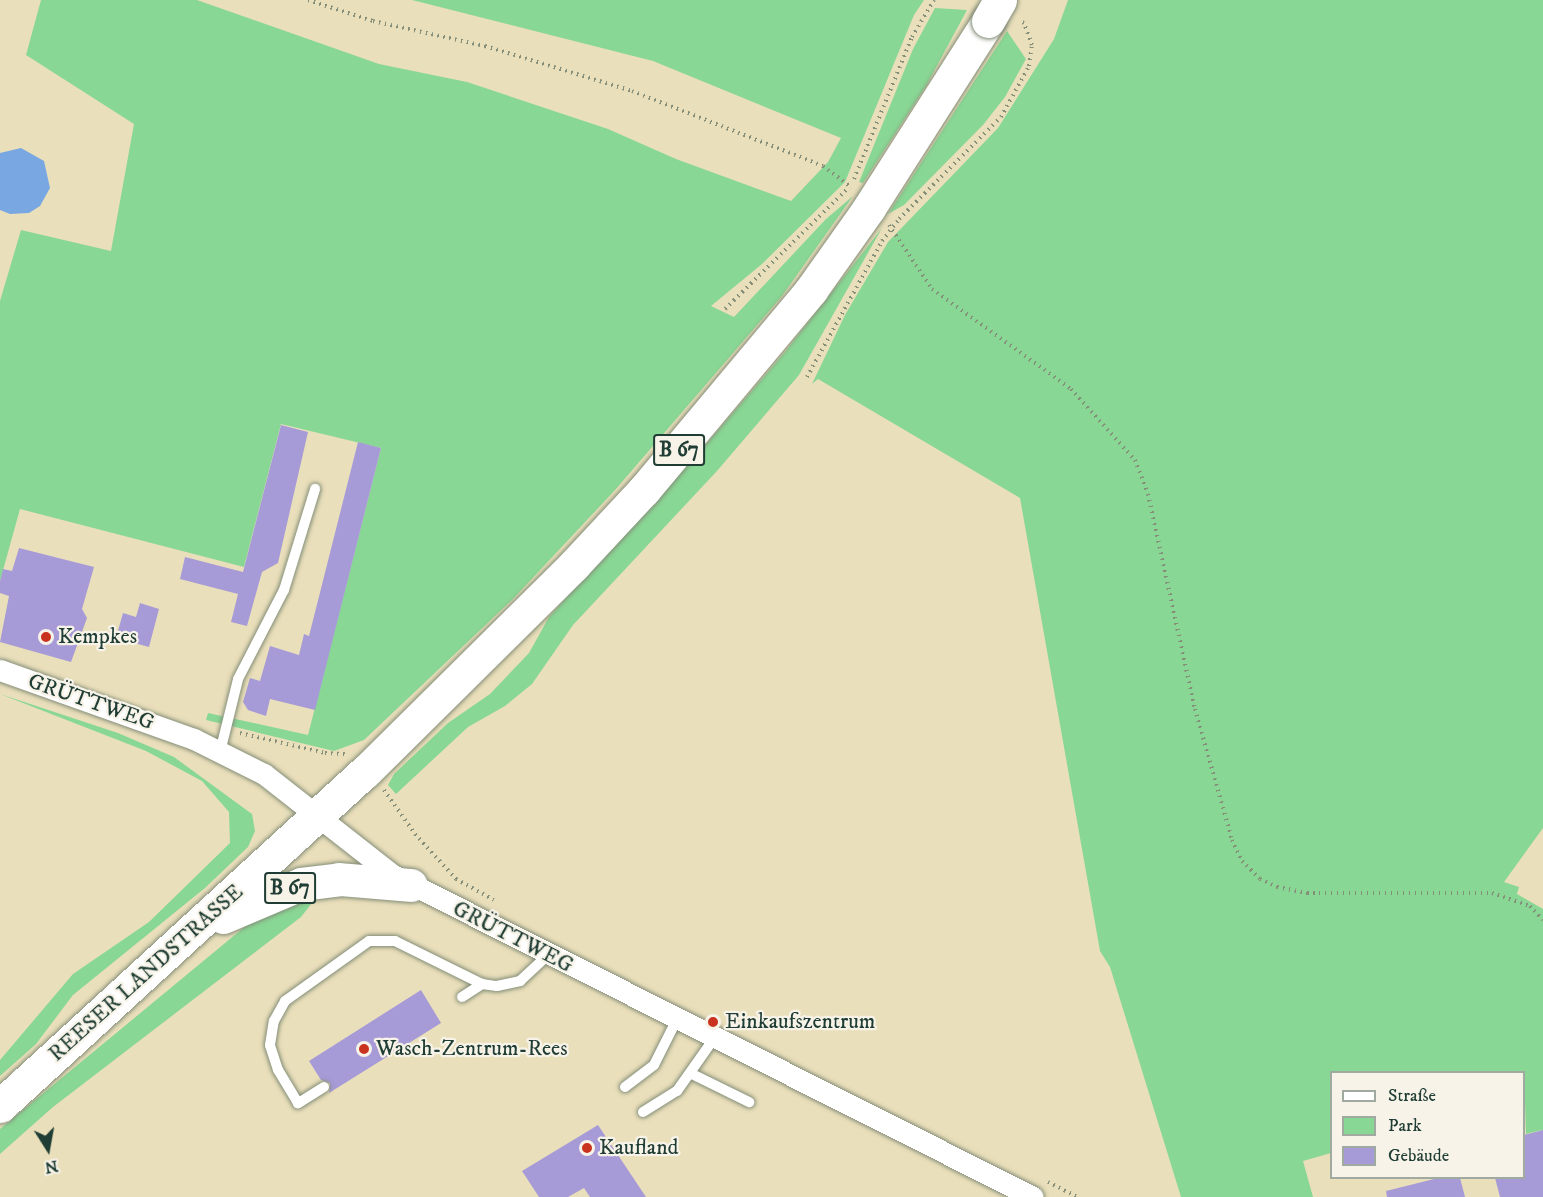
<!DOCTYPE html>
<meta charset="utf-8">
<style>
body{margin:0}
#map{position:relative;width:1543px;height:1197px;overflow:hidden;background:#eadfbb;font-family:"IM FELL DW Pica",serif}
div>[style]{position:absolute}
.green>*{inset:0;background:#89d795}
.water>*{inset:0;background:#78a7e1}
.building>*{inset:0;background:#a69bd7}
.path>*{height:4px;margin-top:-2px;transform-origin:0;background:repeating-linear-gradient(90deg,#848e78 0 1.5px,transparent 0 6px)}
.roads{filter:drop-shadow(0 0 2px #848e78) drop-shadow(0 0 2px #848e78)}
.service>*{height:10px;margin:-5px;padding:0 5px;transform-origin:5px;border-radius:5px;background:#fff}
.minor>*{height:21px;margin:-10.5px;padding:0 10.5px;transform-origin:10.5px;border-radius:10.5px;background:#fff}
.primary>*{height:33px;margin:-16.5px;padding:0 16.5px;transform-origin:16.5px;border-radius:16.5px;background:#fff}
.bridges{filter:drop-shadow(0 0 2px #848e78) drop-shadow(0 0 2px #848e78)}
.primary-bridge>*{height:33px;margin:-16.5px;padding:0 16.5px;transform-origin:16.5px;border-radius:16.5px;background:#fff}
.dots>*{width:16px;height:16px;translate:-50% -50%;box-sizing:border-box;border:3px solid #f7f3e8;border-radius:50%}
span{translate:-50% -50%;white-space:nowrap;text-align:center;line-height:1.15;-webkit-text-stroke:4.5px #f7f3e8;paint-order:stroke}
.shield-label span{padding:2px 4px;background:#f7f3e8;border:2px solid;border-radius:4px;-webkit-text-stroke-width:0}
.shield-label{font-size:21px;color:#1f3d34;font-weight:700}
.poi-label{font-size:22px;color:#1f3d34}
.left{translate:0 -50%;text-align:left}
.street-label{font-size:22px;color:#1f3d34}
.legend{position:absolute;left:1330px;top:1071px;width:195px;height:108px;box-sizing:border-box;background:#f7f3e8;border:2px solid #a1aaa0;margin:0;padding:8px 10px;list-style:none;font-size:18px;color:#1f3d34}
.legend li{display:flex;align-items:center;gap:12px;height:30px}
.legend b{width:30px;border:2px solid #a1aaa0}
.north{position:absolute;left:18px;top:1119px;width:60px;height:60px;-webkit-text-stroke:4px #f7f3e8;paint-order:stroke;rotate:169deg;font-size:16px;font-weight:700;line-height:24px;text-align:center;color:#1f3d34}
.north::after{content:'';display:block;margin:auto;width:21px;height:27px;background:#1f3d34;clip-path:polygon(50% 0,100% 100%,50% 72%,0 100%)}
</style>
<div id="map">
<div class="green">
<i style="clip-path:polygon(41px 0,197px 0,379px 64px,467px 82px,608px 129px,676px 159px,791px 201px,828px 162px,841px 138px,653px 61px,412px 0,924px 0,914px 15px,845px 182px,762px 264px,711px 306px,734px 317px,826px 219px,853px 196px,782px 296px,616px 489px,513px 599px,364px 740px,334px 751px,206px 720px,208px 713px,308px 735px,381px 448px,281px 424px,244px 567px,20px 509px,0 581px,0 301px,21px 230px,111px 251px,134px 124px,26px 55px)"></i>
<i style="clip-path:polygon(1068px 0,1543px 0,1543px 828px,1504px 882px,1519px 887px,1517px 894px,1543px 909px,1543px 1134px,1542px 1130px,1526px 1134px,1524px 1072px,1332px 1072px,1331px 1153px,1303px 1161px,1313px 1197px,1181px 1197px,1110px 967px,1100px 951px,1020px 498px,818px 379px,812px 384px,845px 315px,888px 242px,998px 128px,1054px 39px)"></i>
<i style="clip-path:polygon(935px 8px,967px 10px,926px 86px,863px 183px,859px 182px,913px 49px)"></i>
<i style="clip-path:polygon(1007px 31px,1026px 59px,1005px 97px,983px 125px,904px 205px,888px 214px)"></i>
<i style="clip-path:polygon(882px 228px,799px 375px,717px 471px,573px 625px,532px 684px,505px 706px,468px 727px,396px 794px,388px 785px,394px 774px,448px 723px,490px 694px,529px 653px,549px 617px,696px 456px,785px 352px)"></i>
<i style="clip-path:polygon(0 694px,118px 733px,174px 757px,252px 814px,255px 831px,248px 847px,205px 888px,73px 995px,36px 1044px,0 1076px,0 1060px,73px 974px,149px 922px,230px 843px,229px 812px,202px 781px,146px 751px)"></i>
<i style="clip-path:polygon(323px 889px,301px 917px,53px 1107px,0 1154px,0 1129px,259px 915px)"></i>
</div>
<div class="water">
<i style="clip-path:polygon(21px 148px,44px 161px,50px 188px,40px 206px,29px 213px,10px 214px,0 210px,0 153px)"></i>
</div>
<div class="building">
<i style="clip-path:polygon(281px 425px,308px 432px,278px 563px,262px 572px,247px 626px,231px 622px,238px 594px,180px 579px,185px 557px,243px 572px)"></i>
<i style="clip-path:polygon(358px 442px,381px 448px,315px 710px,270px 699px,266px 716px,248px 710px,243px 702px,250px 678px,260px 681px,270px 646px,299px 655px,304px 634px,309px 636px)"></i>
<i style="clip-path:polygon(19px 548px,94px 567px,82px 609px,87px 618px,71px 662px,0 642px,9px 596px,0 593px,0 581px,3px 569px,12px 571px)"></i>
<i style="clip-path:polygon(140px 603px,159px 609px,149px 647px,116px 638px,123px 613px,136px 617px)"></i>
<i style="clip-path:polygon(421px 990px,441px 1023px,329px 1093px,330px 1083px,321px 1080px,309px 1061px)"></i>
<i style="clip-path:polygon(598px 1125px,646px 1197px,590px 1197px,584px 1188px,568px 1197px,539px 1197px,522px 1171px)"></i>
<i style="clip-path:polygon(1543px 1130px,1543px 1197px,1500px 1197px,1495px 1178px,1524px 1178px,1524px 1135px)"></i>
<i style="clip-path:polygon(1438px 1178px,1460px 1178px,1465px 1197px,1387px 1197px,1386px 1191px)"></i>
</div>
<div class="path">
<i style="left:308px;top:0;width:68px;rotate:17.9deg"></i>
<i style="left:373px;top:21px;width:115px;rotate:12.6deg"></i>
<i style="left:485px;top:46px;width:154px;rotate:17deg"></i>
<i style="left:632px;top:91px;width:205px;rotate:21.4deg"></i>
<i style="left:823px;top:166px;width:36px;rotate:37deg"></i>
<i style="left:854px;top:179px;width:153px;rotate:-67.8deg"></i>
<i style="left:912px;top:37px;width:43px;rotate:-59.3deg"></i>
<i style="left:889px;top:225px;width:77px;rotate:56.1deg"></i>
<i style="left:932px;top:289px;width:171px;rotate:35.7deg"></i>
<i style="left:1071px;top:389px;width:96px;rotate:48deg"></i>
<i style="left:1135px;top:460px;width:36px;rotate:69deg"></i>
<i style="left:1148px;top:494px;width:220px;rotate:77.7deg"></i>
<i style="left:1195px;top:709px;width:136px;rotate:74.2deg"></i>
<i style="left:1232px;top:840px;width:23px;rotate:65deg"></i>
<i style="left:1242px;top:861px;width:25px;rotate:45deg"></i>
<i style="left:1260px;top:879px;width:19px;rotate:25deg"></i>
<i style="left:1277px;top:887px;width:31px;rotate:11deg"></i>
<i style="left:1307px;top:893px;width:185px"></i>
<i style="left:1492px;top:893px;width:40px;rotate:18.9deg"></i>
<i style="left:1530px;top:906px;width:19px;rotate:47deg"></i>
<i style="left:725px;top:309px;width:170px;rotate:-44.5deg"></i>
<i style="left:807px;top:377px;width:155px;rotate:-61.1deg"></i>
<i style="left:882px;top:241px;width:28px;rotate:-52deg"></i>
<i style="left:899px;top:219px;width:144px;rotate:-45deg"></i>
<i style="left:1001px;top:117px;width:58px;rotate:-61.2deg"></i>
<i style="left:1029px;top:66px;width:21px;rotate:-82deg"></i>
<i style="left:1032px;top:45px;width:23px;rotate:-110deg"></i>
<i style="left:1024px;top:23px;width:5px;rotate:-158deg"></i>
<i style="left:240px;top:733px;width:87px;rotate:13.2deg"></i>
<i style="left:325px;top:753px;width:22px;rotate:3deg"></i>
<i style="left:384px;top:790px;width:54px;rotate:54.8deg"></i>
<i style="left:415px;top:834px;width:61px;rotate:47.7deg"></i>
<i style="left:456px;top:879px;width:43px;rotate:28.9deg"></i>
<i style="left:1048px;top:1182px;width:33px;rotate:27deg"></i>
</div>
<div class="roads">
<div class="service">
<i style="left:220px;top:752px;width:75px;rotate:-76.1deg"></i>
<i style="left:238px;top:679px;width:100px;rotate:-62.7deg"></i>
<i style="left:284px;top:590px;width:106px;rotate:-72.9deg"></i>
<i style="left:462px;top:997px;width:24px;rotate:-33deg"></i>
<i style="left:692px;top:1074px;width:64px;rotate:26.2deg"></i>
<i style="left:324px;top:1087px;width:31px;rotate:148deg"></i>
<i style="left:298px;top:1103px;width:39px;rotate:-121deg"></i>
<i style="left:278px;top:1070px;width:26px;rotate:-108deg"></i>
<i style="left:270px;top:1045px;width:24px;rotate:-81deg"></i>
<i style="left:274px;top:1021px;width:23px;rotate:-61deg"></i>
<i style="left:285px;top:1001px;width:103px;rotate:-35.5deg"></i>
<i style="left:369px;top:941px;width:26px"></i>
<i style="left:395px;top:941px;width:97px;rotate:26.3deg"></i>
<i style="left:482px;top:984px;width:15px;rotate:8deg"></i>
<i style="left:497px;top:986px;width:24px;rotate:-12deg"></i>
<i style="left:520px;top:981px;width:38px;rotate:-43deg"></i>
<i style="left:625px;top:1087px;width:36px;rotate:-37deg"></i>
<i style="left:654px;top:1065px;width:51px;rotate:-63.4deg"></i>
<i style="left:643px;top:1112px;width:40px;rotate:-32deg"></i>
<i style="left:677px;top:1091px;width:66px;rotate:-54.9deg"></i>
</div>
<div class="minor">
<i style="left:0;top:670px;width:206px;rotate:19.6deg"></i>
<i style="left:194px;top:739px;width:78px;rotate:26.6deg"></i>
<i style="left:264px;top:774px;width:164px;rotate:38.1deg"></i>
<i style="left:393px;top:875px;width:716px;rotate:26.71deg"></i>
</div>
<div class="primary">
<i style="left:223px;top:917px;width:85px;rotate:-22.9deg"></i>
<i style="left:301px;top:884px;width:38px;rotate:-7deg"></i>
<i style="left:339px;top:879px;width:72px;rotate:4.8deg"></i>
<i style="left:0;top:1106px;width:495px;rotate:-42.5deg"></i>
<i style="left:365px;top:772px;width:294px;rotate:-44.7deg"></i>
<i style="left:574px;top:565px;width:103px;rotate:-47deg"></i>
<i style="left:644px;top:490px;width:261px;rotate:-50.1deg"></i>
<i style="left:811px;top:290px;width:100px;rotate:-54.7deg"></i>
<i style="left:869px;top:208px;width:222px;rotate:-57.5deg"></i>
</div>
</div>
<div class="bridges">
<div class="primary-bridge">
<i style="left:988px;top:21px;width:24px;rotate:-60deg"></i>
</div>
</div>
<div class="dots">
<i style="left:46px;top:637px;background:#c8321e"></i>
<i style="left:713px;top:1022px;background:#c8321e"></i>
<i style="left:364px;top:1049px;background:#c8321e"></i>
<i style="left:587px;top:1148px;background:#c8321e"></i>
</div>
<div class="shield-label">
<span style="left:679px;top:450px">B 67</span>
<span style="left:290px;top:888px">B 67</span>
</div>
<div class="poi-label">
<span class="left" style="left:58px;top:637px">Kempkes</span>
<span class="left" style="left:725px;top:1022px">Einkaufszentrum</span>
<span class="left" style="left:376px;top:1049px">Wasch-Zentrum-Rees</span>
<span class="left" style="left:599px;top:1148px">Kaufland</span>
</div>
<div class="street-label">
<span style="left:91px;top:702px;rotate:19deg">GRÜTTWEG</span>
<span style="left:513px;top:937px;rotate:27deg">GRÜTTWEG</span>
<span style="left:146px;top:973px;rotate:-42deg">REESER LANDSTRASSE</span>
</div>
<ul class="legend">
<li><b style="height:8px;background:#fff"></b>Straße</li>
<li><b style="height:16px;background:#89d795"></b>Park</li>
<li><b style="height:16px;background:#a69bd7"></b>Gebäude</li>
</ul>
<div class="north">N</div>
</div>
